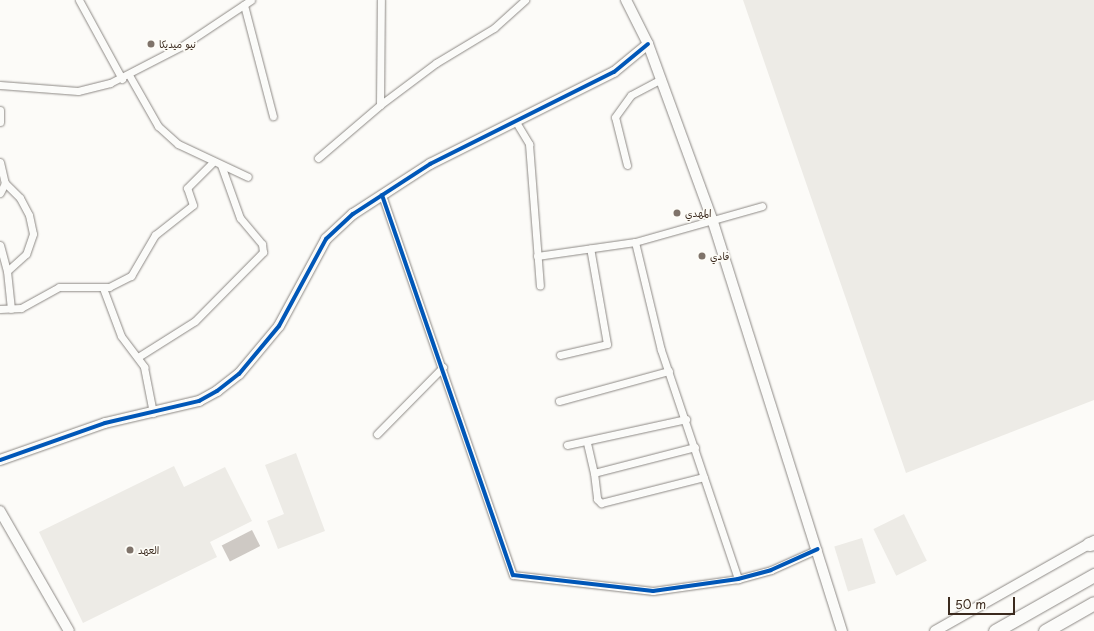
<!DOCTYPE html>
<meta charset="utf-8">
<style>
body{margin:0}
#map{position:relative;width:1094px;height:631px;overflow:hidden;background:#fcfbf8;font-family:"Playpen Sans","Playpen Sans Arabic",sans-serif}
div>[style]{position:absolute}
.green>*{inset:0;background:#edebe6;transform-origin:0 0}
.water>*{inset:0;background:#cec9c4;transform-origin:0 0}
.roads{filter:drop-shadow(0 0 1px #8d8985) drop-shadow(0 0 1px #8d8985)}
.street>*{height:7px;margin:-3.5px;padding:0 3.5px;transform-origin:3.5px;border-radius:3.5px;background:#fbfbf9}
.secondary>*{height:10px;margin:-5px;padding:0 5px;transform-origin:5px;border-radius:5px;background:#fbfbf9}
.highway>*{height:13px;margin:-6.5px;padding:0 6.5px;transform-origin:6.5px;border-radius:6.5px;background:#fbfbf9}
.cycleway>*{height:4px;margin:-2px;padding:0 2px;transform-origin:2px;border-radius:2px;background:#0057b8}
.dots>*{width:11px;height:11px;translate:-50% -50%;box-sizing:border-box;border:2px solid #fdfcf7;border-radius:50%}
span{translate:-50% -50%;white-space:nowrap;text-align:center;line-height:1.15;-webkit-text-stroke:3.5px #fdfcf7;paint-order:stroke}
.poi-label{font-size:10px;color:#3b2a1e}
.left{translate:0 -50%;text-align:left}
.scale{position:absolute;left:948px;top:597px;width:67px;height:18px;box-sizing:border-box;border:2px solid #3b2a1e;border-top:0;padding-left:5px;font-size:12px;line-height:14px;white-space:nowrap;color:#3b2a1e;-webkit-text-stroke:3px #fdfcf7;paint-order:stroke}
</style>
<div id="map">
<div class="green">
<i style="clip-path:polygon(743px 0,1094px 0,1094px 400px,906px 473px)"></i>
<i style="clip-path:polygon(296px 453px,325px 531px,278px 549px,267px 521px,284px 514px,265px 465px)"></i>
<i style="clip-path:polygon(174px 466px,184px 487px,225px 467px,252px 521px,210px 542px,217px 557px,83px 623px,39px 532px)"></i>
<i style="left:904px;top:514px;width:52px;height:34px;rotate:64deg"></i>
<i style="left:862px;top:538px;width:47px;height:29px;rotate:73deg"></i>
</div>
<div class="water">
<i style="left:252px;top:530px;width:18px;height:34px;rotate:63deg"></i>
</div>
<div class="roads">
<div class="street">
<i style="left:79px;top:0;width:90px;rotate:61.4deg"></i>
<i style="left:244px;top:5px;width:115px;rotate:75.4deg"></i>
<i style="left:129px;top:75px;width:59px;rotate:60.4deg"></i>
<i style="left:158px;top:126px;width:27px;rotate:42deg"></i>
<i style="left:178px;top:144px;width:77px;rotate:25.2deg"></i>
<i style="left:0;top:85px;width:78px;rotate:4.4deg"></i>
<i style="left:78px;top:91px;width:33px;rotate:-14deg"></i>
<i style="left:110px;top:83px;width:81px;rotate:-27.2deg"></i>
<i style="left:182px;top:46px;width:83px;rotate:-33.7deg"></i>
<i style="left:380px;top:105px;width:105px;rotate:-89.5deg"></i>
<i style="left:0;top:110px;width:12px;rotate:90deg"></i>
<i style="left:516px;top:122px;width:26px;rotate:59deg"></i>
<i style="left:529px;top:144px;width:142px;rotate:85.6deg"></i>
<i style="left:318px;top:158px;width:82px;rotate:-40.5deg"></i>
<i style="left:380px;top:105px;width:70px;rotate:-36.9deg"></i>
<i style="left:436px;top:63px;width:68px;rotate:-31.1deg"></i>
<i style="left:494px;top:28px;width:42px;rotate:-42.1deg"></i>
<i style="left:0;top:162px;width:22px;rotate:77deg"></i>
<i style="left:5px;top:183px;width:21px;rotate:45deg"></i>
<i style="left:20px;top:198px;width:19px;rotate:62deg"></i>
<i style="left:29px;top:215px;width:19px;rotate:78deg"></i>
<i style="left:33px;top:234px;width:21px;rotate:109deg"></i>
<i style="left:26px;top:254px;width:25px;rotate:138deg"></i>
<i style="left:7px;top:271px;width:38px;rotate:84deg"></i>
<i style="left:627px;top:165px;width:49px;rotate:-104deg"></i>
<i style="left:615px;top:117px;width:27px;rotate:-54deg"></i>
<i style="left:631px;top:95px;width:34px;rotate:-28deg"></i>
<i style="left:0;top:193px;width:11px;rotate:-63deg"></i>
<i style="left:382px;top:195px;width:402px;rotate:71deg"></i>
<i style="left:513px;top:575px;width:141px;rotate:6.5deg"></i>
<i style="left:653px;top:591px;width:86px;rotate:-8deg"></i>
<i style="left:738px;top:579px;width:34px;rotate:-15deg"></i>
<i style="left:771px;top:570px;width:51px;rotate:-24.1deg"></i>
<i style="left:635px;top:242px;width:111px;rotate:76.5deg"></i>
<i style="left:661px;top:350px;width:242px;rotate:71.4deg"></i>
<i style="left:0;top:245px;width:27px;rotate:75deg"></i>
<i style="left:537px;top:256px;width:99px;rotate:-8.1deg"></i>
<i style="left:635px;top:242px;width:132px;rotate:-15.8deg"></i>
<i style="left:103px;top:288px;width:51px;rotate:69.4deg"></i>
<i style="left:121px;top:336px;width:39px;rotate:53deg"></i>
<i style="left:144px;top:367px;width:47px;rotate:78.9deg"></i>
<i style="left:0;top:309px;width:21px;rotate:-3deg"></i>
<i style="left:21px;top:308px;width:43px;rotate:-28.9deg"></i>
<i style="left:59px;top:287px;width:50px"></i>
<i style="left:109px;top:287px;width:25px;rotate:-27deg"></i>
<i style="left:131px;top:276px;width:48px;rotate:-59.7deg"></i>
<i style="left:155px;top:235px;width:48px;rotate:-38.3deg"></i>
<i style="left:193px;top:205px;width:18px;rotate:-109deg"></i>
<i style="left:187px;top:188px;width:35px;rotate:-45deg"></i>
<i style="left:560px;top:355px;width:48px;rotate:-13.2deg"></i>
<i style="left:607px;top:344px;width:97px;rotate:-100deg"></i>
<i style="left:138px;top:357px;width:67px;rotate:-32.3deg"></i>
<i style="left:195px;top:321px;width:97px;rotate:-45.4deg"></i>
<i style="left:263px;top:252px;width:8px;rotate:-97deg"></i>
<i style="left:262px;top:244px;width:34px;rotate:-130deg"></i>
<i style="left:240px;top:218px;width:56px;rotate:-109.7deg"></i>
<i style="left:559px;top:401px;width:114px;rotate:-15.3deg"></i>
<i style="left:377px;top:434px;width:94px;rotate:-45.4deg"></i>
<i style="left:587px;top:443px;width:31px;rotate:77deg"></i>
<i style="left:567px;top:445px;width:122px;rotate:-12.3deg"></i>
<i style="left:695px;top:447px;width:104px;rotate:165.6deg"></i>
<i style="left:594px;top:473px;width:26px;rotate:83deg"></i>
<i style="left:597px;top:499px;width:6px;rotate:45deg"></i>
<i style="left:601px;top:503px;width:106px;rotate:-14.2deg"></i>
</div>
<div class="secondary">
<i style="left:626px;top:0;width:49px;rotate:63.4deg"></i>
<i style="left:648px;top:44px;width:189px;rotate:69.9deg"></i>
<i style="left:713px;top:222px;width:429px;rotate:72.5deg"></i>
<i style="left:0;top:460px;width:111px;rotate:-19.4deg"></i>
<i style="left:105px;top:423px;width:97px;rotate:-13.2deg"></i>
<i style="left:199px;top:401px;width:21px;rotate:-29deg"></i>
<i style="left:217px;top:391px;width:28px;rotate:-38deg"></i>
<i style="left:239px;top:374px;width:62px;rotate:-50.2deg"></i>
<i style="left:279px;top:326px;width:99px;rotate:-61.6deg"></i>
<i style="left:326px;top:239px;width:37px;rotate:-43deg"></i>
<i style="left:353px;top:214px;width:92px;rotate:-33deg"></i>
<i style="left:430px;top:164px;width:206px;rotate:-26.6deg"></i>
<i style="left:614px;top:72px;width:44px;rotate:-39.5deg"></i>
<i style="left:0;top:511px;width:138px;rotate:60.1deg"></i>
<i style="left:935px;top:631px;width:183px;rotate:-29.5deg"></i>
</div>
<div class="highway">
<i style="left:1089px;top:544px;width:5px;rotate:-11deg"></i>
<i style="left:995px;top:631px;width:114px;rotate:-29.5deg"></i>
<i style="left:1045px;top:631px;width:56px;rotate:-29.7deg"></i>
</div>
</div>
<div class="cycleway">
<i style="left:382px;top:195px;width:402px;rotate:71deg"></i>
<i style="left:513px;top:575px;width:141px;rotate:6.5deg"></i>
<i style="left:653px;top:591px;width:86px;rotate:-8deg"></i>
<i style="left:738px;top:579px;width:34px;rotate:-15deg"></i>
<i style="left:771px;top:570px;width:51px;rotate:-24.1deg"></i>
<i style="left:0;top:460px;width:111px;rotate:-19.4deg"></i>
<i style="left:105px;top:423px;width:97px;rotate:-13.2deg"></i>
<i style="left:199px;top:401px;width:21px;rotate:-29deg"></i>
<i style="left:217px;top:391px;width:28px;rotate:-38deg"></i>
<i style="left:239px;top:374px;width:62px;rotate:-50.2deg"></i>
<i style="left:279px;top:326px;width:99px;rotate:-61.6deg"></i>
<i style="left:326px;top:239px;width:37px;rotate:-43deg"></i>
<i style="left:353px;top:214px;width:92px;rotate:-33deg"></i>
<i style="left:430px;top:164px;width:206px;rotate:-26.6deg"></i>
<i style="left:614px;top:72px;width:44px;rotate:-39.5deg"></i>
</div>
<div class="dots">
<i style="left:151px;top:44px;background:#7f736a"></i>
<i style="left:677px;top:213px;background:#7f736a"></i>
<i style="left:702px;top:256px;background:#7f736a"></i>
<i style="left:130px;top:550px;background:#7f736a"></i>
</div>
<div class="poi-label">
<span class="left" style="left:159px;top:44px">نيو ميديكا</span>
<span class="left" style="left:685px;top:213px">المهدي</span>
<span class="left" style="left:710px;top:256px">فادي</span>
<span class="left" style="left:138px;top:550px">العهد</span>
</div>
<div class="scale">50 m</div>
</div>
